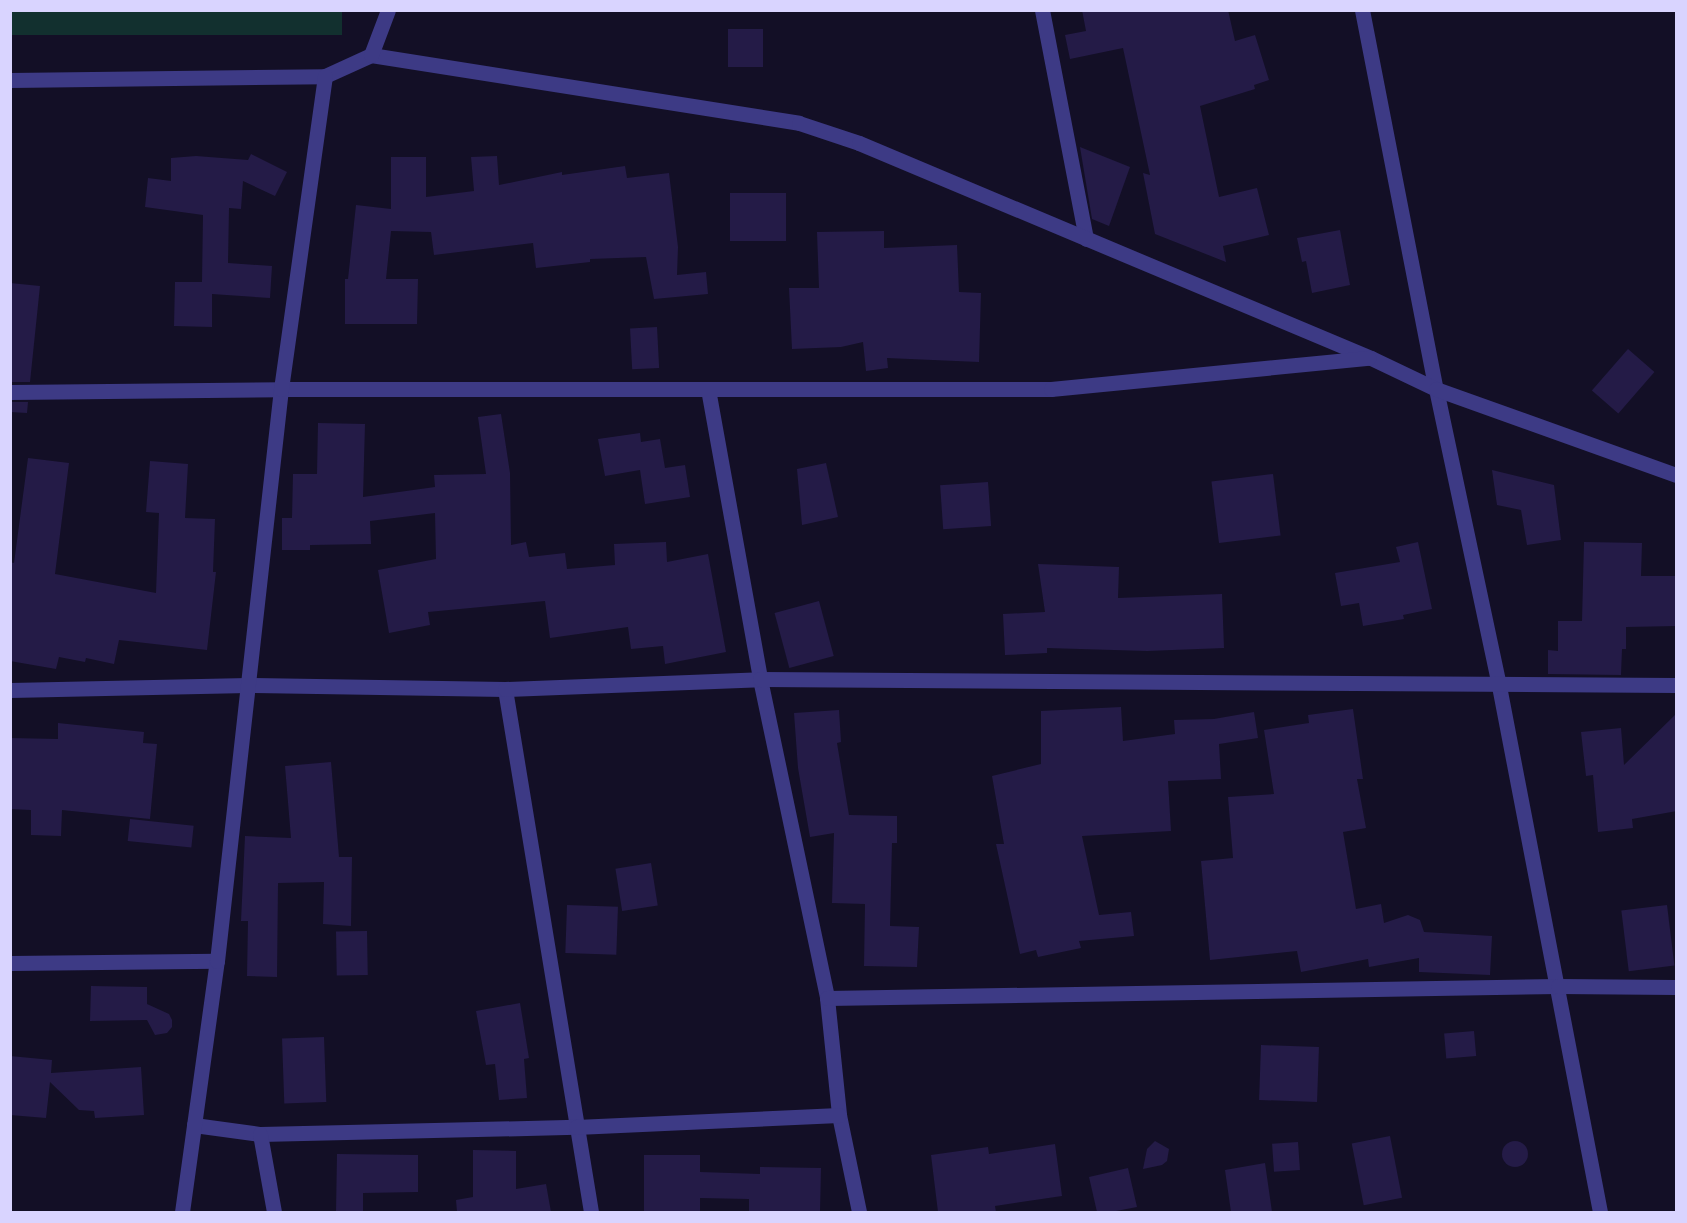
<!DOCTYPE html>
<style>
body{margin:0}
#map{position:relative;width:1687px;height:1223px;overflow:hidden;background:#130f26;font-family:Ubuntu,sans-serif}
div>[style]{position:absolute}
.green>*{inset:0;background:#12302f;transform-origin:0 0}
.building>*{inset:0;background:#241b47;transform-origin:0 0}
.round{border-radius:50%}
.street>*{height:15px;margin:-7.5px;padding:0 7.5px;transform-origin:7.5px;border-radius:7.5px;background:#3d3a85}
span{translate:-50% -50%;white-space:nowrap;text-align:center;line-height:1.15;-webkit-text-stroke:4.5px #130f26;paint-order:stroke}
.frame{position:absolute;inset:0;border:12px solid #d9d4ff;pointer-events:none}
</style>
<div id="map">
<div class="green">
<i style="left:10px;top:11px;width:332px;height:24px"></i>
</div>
<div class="building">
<i style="clip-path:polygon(1082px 10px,1228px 10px,1235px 41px,1255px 35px,1269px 80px,1254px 85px,1255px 89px,1200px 106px,1219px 197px,1257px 188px,1269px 235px,1223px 246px,1226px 262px,1155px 234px,1143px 173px,1150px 175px,1123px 48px,1070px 59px,1065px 35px,1086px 31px)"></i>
<i style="left:728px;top:29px;width:35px;height:38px"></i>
<i style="clip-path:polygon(1080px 147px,1130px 167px,1109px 226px,1092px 219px)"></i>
<i style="clip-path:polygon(251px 154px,287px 172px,275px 196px,243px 181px,241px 209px,229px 208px,228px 263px,272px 266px,270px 298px,212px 294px,212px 327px,174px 326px,175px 282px,202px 282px,203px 215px,145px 207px,148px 178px,171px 181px,171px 158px,196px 156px,248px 160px)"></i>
<i style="clip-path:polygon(497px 156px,499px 185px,562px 172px,562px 175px,625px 166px,627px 178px,669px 173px,678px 247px,677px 275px,706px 272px,708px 294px,654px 299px,646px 257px,590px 259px,590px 262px,536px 268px,533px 243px,434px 255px,431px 232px,391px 231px,386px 279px,418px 279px,417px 324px,345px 324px,345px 279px,348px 279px,356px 205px,391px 209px,391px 157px,426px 157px,426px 197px,474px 191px,471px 157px)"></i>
<i style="left:730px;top:193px;width:56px;height:48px"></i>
<i style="clip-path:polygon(1340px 230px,1350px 285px,1312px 293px,1306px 261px,1302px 262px,1297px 238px)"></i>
<i style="clip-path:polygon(884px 231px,884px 248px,957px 245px,959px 292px,981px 293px,979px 362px,887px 358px,888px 368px,866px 371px,863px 342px,841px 347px,792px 349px,789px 288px,819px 288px,817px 232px)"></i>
<i style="clip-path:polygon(10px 283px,40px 286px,30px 382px,10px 382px)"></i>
<i style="left:657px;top:327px;width:41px;height:27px;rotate:87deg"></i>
<i style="left:1628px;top:349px;width:35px;height:55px;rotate:41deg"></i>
<i style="clip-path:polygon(10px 402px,28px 402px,27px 413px,10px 412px)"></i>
<i style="clip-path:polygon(501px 414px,510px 473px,511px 545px,526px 542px,529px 557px,565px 553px,567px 569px,615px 565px,614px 544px,666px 542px,667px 562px,708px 554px,726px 652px,665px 664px,663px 646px,631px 649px,628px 627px,550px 638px,545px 601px,428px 612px,430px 625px,389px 633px,378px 570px,436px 559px,435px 513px,370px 521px,371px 544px,310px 545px,310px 550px,282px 550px,282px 518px,292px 518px,293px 474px,317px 474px,318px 423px,365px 424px,363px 497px,435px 487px,434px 475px,486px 474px,478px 417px)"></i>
<i style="clip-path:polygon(640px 433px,641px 442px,660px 439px,665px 468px,685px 465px,690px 497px,645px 504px,640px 470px,605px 476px,598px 439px)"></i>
<i style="clip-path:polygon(28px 458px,69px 463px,55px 574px,156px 593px,159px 513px,146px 512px,150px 461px,188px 464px,185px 518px,215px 519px,213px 572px,216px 572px,207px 650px,119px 640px,114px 664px,86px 658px,85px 662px,59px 657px,56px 669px,10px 661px,10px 562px,14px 563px)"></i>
<i style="clip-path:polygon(826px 463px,838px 517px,802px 525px,797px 469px)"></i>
<i style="clip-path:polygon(1492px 470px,1554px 485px,1561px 540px,1527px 545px,1521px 510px,1497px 505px)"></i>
<i style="left:1273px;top:474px;width:62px;height:62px;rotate:83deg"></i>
<i style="left:988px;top:482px;width:44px;height:48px;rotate:86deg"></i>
<i style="clip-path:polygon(1418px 542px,1432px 609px,1403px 615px,1404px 619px,1363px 626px,1359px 603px,1341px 606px,1335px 573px,1400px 562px,1396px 547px)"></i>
<i style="clip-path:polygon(1584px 542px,1642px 543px,1641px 576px,1677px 576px,1677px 626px,1626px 627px,1626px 649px,1622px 649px,1621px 675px,1548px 674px,1548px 650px,1558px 651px,1558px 621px,1582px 621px)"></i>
<i style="clip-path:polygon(1038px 564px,1119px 567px,1118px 598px,1222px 594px,1224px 648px,1147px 651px,1047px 648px,1047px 653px,1005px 655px,1003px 614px,1045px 612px)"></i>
<i style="left:819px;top:601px;width:57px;height:46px;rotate:75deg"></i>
<i style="clip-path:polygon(1121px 707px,1123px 741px,1175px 734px,1174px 720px,1214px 719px,1254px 712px,1258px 738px,1219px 744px,1221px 779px,1168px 781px,1171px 831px,1082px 836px,1099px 915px,1131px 912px,1134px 936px,1079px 941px,1081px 948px,1038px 957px,1036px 950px,1020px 954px,996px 844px,1004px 844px,992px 776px,1041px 764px,1041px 711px)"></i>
<i style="clip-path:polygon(1353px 709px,1363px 779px,1357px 779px,1366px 828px,1343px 832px,1356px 909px,1381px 904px,1384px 923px,1408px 915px,1420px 920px,1424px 932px,1492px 936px,1490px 975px,1419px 972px,1419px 958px,1369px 967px,1368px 959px,1301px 972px,1297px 951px,1210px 960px,1201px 861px,1233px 858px,1228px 797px,1274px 794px,1264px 730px,1309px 723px,1308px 715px)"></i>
<i style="clip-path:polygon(839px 710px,841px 742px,837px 743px,849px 815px,897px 816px,897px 843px,892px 843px,890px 926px,919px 927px,917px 967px,864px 966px,865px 904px,832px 903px,834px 833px,810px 837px,798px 768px,794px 713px)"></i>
<i style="clip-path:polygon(1677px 713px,1677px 811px,1632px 819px,1633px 828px,1598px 832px,1593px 775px,1586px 776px,1581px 732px,1621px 728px,1624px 765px)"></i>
<i style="clip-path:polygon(58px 723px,144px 732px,143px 743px,157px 744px,150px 819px,62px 810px,61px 836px,31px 835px,31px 810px,10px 809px,10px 738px,58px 739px)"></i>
<i style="clip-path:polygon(331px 762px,339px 857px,352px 857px,351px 926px,323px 924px,324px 882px,278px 883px,277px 977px,247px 976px,248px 921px,241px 921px,245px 836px,291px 838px,285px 766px)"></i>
<i style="left:130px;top:819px;width:64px;height:22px;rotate:6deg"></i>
<i style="left:651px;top:863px;width:43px;height:36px;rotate:81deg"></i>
<i style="left:567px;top:905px;width:51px;height:48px;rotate:2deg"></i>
<i style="left:1667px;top:905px;width:61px;height:46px;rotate:83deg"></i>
<i style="left:367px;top:931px;width:44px;height:31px;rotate:89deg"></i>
<i style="clip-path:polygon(91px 986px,147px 987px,147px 1004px,169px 1014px,172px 1020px,172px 1027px,167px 1033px,155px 1035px,147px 1020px,90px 1021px)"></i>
<i style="clip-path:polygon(520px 1003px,529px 1058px,524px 1059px,527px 1098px,499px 1100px,495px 1064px,486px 1065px,476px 1011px)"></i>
<i style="left:1474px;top:1031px;width:25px;height:30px;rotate:85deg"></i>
<i style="left:324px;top:1037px;width:65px;height:42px;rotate:88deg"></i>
<i style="left:1261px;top:1045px;width:58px;height:55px;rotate:2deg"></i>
<i style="clip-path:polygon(10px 1056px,52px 1060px,51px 1073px,141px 1067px,144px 1115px,95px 1118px,94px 1111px,79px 1110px,50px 1082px,46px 1118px,10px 1115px)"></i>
<i style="left:1390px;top:1136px;width:63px;height:39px;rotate:79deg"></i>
<i style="clip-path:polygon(1155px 1141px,1169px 1149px,1167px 1161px,1162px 1165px,1143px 1169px,1147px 1149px)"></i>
<i class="round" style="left:1502px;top:1141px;width:26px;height:26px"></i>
<i style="left:1298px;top:1142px;width:28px;height:26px;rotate:86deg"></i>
<i style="clip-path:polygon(1055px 1144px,1062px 1196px,995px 1206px,996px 1212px,938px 1212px,931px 1155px,988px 1147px,989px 1154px)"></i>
<i style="clip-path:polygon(473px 1150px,516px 1151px,516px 1189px,546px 1184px,551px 1212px,457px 1212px,456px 1200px,473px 1197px)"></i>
<i style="clip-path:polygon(337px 1154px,418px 1155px,418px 1192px,363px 1193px,363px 1212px,336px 1212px)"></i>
<i style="clip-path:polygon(644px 1155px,700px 1155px,700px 1172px,760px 1174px,760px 1167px,821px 1168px,820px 1212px,749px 1212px,749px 1199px,700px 1198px,700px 1212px,644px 1212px)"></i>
<i style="clip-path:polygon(1265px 1163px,1272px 1212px,1231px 1212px,1225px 1170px)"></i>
<i style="clip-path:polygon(1128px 1168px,1137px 1207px,1111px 1212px,1097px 1212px,1089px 1177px)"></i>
</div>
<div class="street">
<i style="left:1042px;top:10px;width:233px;rotate:79.1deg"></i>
<i style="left:1362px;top:10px;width:386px;rotate:79deg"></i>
<i style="left:1436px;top:389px;width:304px;rotate:78deg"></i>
<i style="left:1499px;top:686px;width:536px;rotate:79.13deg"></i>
<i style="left:371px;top:55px;width:433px;rotate:9deg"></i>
<i style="left:799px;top:123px;width:63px;rotate:18.4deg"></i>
<i style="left:859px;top:143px;width:555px;rotate:22.78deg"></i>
<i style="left:1371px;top:358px;width:72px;rotate:25.5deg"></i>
<i style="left:1436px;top:389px;width:255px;rotate:19.7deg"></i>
<i style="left:10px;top:80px;width:315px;rotate:-0.7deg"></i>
<i style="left:325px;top:76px;width:51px;rotate:-24.5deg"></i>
<i style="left:371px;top:55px;width:48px;rotate:-69.3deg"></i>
<i style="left:708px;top:389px;width:295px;rotate:79.8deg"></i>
<i style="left:760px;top:679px;width:326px;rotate:78.1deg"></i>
<i style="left:827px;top:998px;width:118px;rotate:84.1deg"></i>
<i style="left:839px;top:1115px;width:99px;rotate:78.3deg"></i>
<i style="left:10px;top:392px;width:271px;rotate:-0.6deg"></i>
<i style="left:281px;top:389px;width:770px"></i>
<i style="left:1051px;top:389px;width:319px;rotate:-5.6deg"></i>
<i style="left:505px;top:689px;width:530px;rotate:80.66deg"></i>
<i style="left:10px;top:690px;width:238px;rotate:-1.2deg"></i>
<i style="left:248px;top:685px;width:257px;rotate:0.9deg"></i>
<i style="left:505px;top:689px;width:255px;rotate:-2.2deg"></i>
<i style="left:760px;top:679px;width:916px;rotate:0.38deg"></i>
<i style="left:10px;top:963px;width:207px;rotate:-0.6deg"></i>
<i style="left:827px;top:998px;width:731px;rotate:-0.94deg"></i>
<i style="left:1558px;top:986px;width:118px;rotate:0.5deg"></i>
<i style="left:194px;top:1125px;width:67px;rotate:7.8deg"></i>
<i style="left:260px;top:1134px;width:316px;rotate:-1.3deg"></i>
<i style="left:576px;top:1127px;width:263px;rotate:-2.6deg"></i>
<i style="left:260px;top:1134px;width:79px;rotate:79.8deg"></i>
<i style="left:182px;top:1212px;width:253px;rotate:-82.1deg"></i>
<i style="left:217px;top:961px;width:576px;rotate:-83.62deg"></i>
<i style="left:281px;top:389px;width:316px;rotate:-82deg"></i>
</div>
<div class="frame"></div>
</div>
